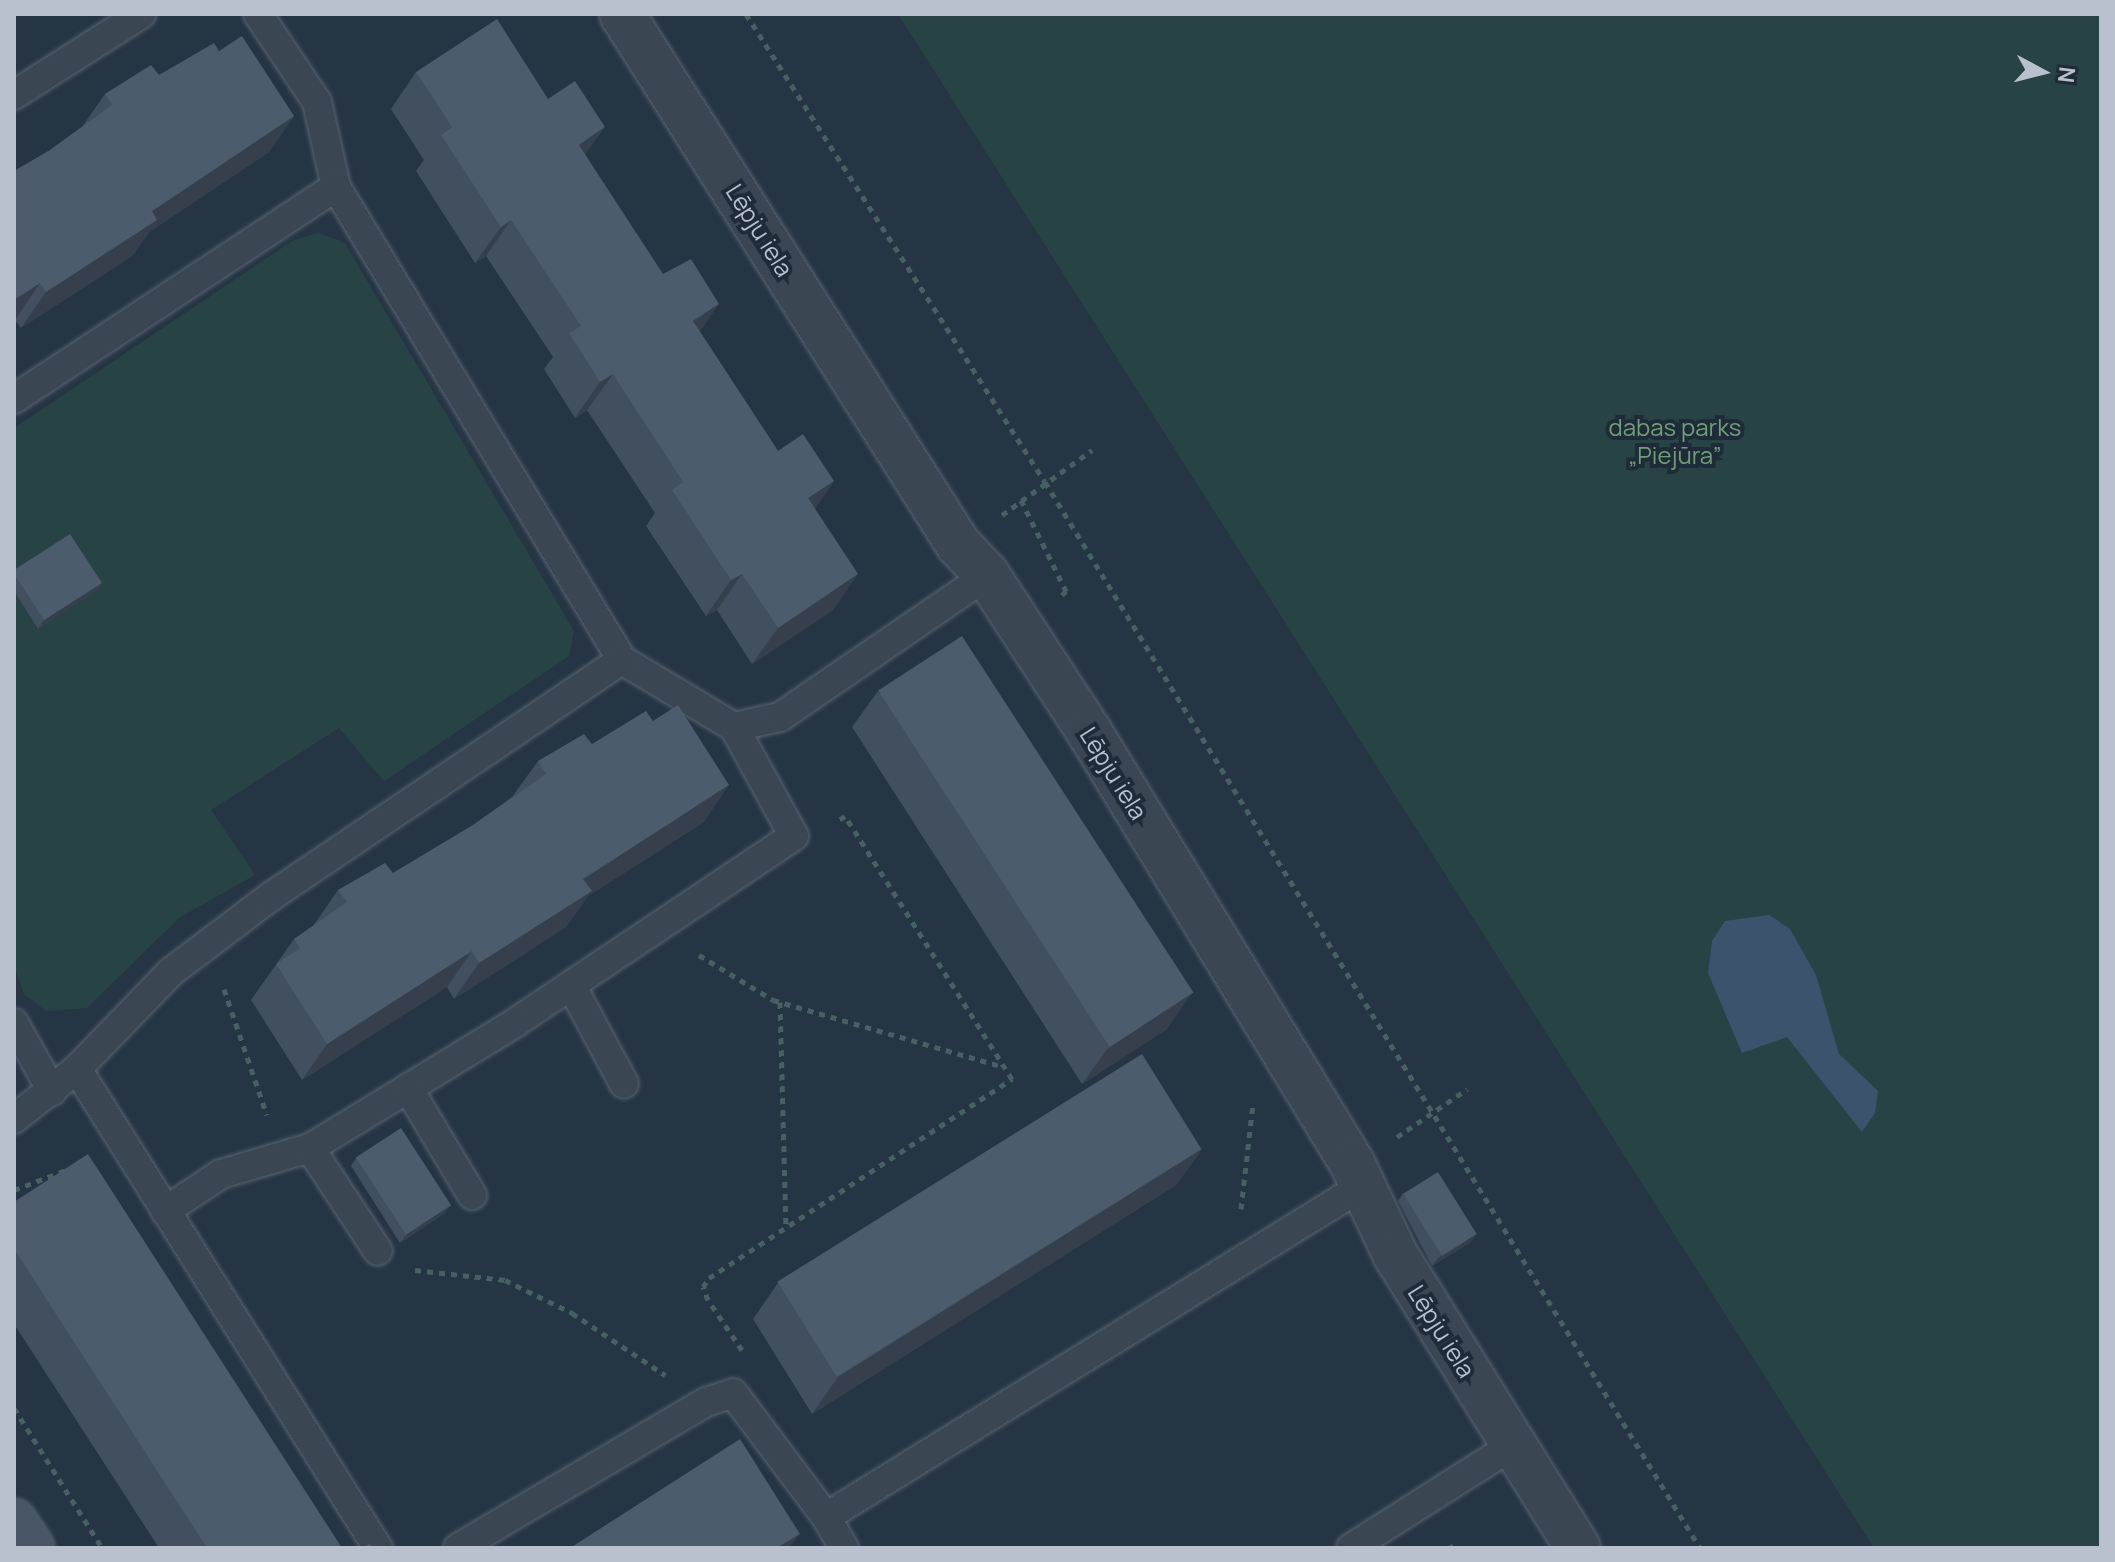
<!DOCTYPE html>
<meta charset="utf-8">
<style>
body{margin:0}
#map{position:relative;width:2115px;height:1562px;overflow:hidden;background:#263544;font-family:Manrope,sans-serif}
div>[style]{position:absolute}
.green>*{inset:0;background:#284345}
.water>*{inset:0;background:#3c536d}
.path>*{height:5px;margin-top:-2.5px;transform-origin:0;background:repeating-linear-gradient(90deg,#476061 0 6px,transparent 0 12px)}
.roads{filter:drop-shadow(0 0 2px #596471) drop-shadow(0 0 2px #596471)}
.lane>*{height:28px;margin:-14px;padding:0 14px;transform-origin:14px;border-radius:14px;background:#3b4653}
.street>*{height:44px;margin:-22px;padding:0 22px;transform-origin:22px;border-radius:22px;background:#3b4653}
.secondary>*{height:44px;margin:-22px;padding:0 22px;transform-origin:22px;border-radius:22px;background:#495666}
.wall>*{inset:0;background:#414f5e}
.shaded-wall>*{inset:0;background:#35404c}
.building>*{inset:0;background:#4c5c6d;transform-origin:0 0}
span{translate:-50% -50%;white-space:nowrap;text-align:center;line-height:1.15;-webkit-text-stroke:8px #1f2b39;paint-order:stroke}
.street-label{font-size:24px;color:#b8c1cd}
.park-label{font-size:24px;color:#6f9e77}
.frame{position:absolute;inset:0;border:16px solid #b8c1cd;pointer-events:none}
.north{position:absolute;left:2003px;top:32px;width:80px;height:80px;-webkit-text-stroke:6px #1f2b39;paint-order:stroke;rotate:97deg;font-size:22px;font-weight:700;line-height:32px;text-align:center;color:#b8c1cd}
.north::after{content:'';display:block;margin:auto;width:28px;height:36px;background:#b8c1cd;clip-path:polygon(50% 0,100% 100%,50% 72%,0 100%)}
</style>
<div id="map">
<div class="green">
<i style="clip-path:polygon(898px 14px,2101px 14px,2101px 1548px,1874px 1548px)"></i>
<i style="clip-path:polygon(318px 233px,345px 243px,574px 631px,569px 656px,384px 781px,339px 728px,211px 810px,255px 875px,179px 918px,87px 1008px,46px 1011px,24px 994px,14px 966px,14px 428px,292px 241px)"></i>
</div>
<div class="water">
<i style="clip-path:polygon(1769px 915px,1790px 929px,1816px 975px,1839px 1054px,1878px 1091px,1875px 1113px,1862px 1132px,1787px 1037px,1742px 1053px,1708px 973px,1712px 941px,1725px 921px)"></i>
</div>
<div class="path">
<i style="left:746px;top:14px;width:555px;rotate:57.43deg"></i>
<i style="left:1045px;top:482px;width:1251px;rotate:58.43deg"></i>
<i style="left:1021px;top:500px;width:102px;rotate:63.7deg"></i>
<i style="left:1066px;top:591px;width:6px;rotate:135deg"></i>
<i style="left:1002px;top:515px;width:111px;rotate:-35.8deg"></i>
<i style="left:699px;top:955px;width:87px;rotate:31.3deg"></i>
<i style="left:773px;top:1000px;width:240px;rotate:16.2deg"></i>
<i style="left:224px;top:989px;width:133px;rotate:71.2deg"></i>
<i style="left:780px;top:1002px;width:225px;rotate:88.5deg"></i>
<i style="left:1397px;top:1137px;width:85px;rotate:-34.4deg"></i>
<i style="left:14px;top:1190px;width:56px;rotate:-21deg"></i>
<i style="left:1241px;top:1209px;width:107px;rotate:-83.5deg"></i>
<i style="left:415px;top:1270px;width:91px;rotate:6.3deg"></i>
<i style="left:505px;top:1280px;width:75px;rotate:26.2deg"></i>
<i style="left:572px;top:1313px;width:112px;rotate:33.7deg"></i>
<i style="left:742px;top:1350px;width:60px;rotate:-124.2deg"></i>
<i style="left:708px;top:1300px;width:14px;rotate:-111deg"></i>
<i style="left:703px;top:1287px;width:11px;rotate:-56deg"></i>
<i style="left:709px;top:1278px;width:363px;rotate:-33.3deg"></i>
<i style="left:1012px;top:1079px;width:312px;rotate:-122.4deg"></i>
<i style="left:845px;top:816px;width:11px;rotate:146deg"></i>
<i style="left:14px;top:1408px;width:165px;rotate:57.8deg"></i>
</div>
<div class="roads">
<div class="lane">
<i style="left:258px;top:14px;width:106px;rotate:56.2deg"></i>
<i style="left:317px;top:102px;width:87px;rotate:77.4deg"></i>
<i style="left:14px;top:95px;width:151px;rotate:-32.5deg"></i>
<i style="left:14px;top:399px;width:386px;rotate:-33.4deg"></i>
<i style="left:336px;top:187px;width:553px;rotate:58.84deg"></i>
<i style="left:622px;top:660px;width:131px;rotate:30.9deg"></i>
<i style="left:734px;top:727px;width:124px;rotate:61.2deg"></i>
<i style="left:794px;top:836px;width:336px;rotate:146.2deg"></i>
<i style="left:515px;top:1023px;width:240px;rotate:148.6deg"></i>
<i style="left:310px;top:1148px;width:93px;rotate:163.7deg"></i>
<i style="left:221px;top:1174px;width:67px;rotate:146.5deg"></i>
<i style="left:734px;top:727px;width:47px;rotate:-12.3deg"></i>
<i style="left:780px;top:717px;width:251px;rotate:-34.4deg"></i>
<i style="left:571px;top:985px;width:112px;rotate:61.8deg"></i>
<i style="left:14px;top:1023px;width:78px;rotate:60.8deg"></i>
<i style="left:77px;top:1069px;width:566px;rotate:57.86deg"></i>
<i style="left:408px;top:1088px;width:125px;rotate:59.1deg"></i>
<i style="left:14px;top:1119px;width:80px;rotate:-38.4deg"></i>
<i style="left:77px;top:1069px;width:135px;rotate:-45.9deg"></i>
<i style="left:171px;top:972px;width:124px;rotate:-37.1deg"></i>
<i style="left:270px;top:897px;width:424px;rotate:-34deg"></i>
<i style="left:310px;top:1148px;width:123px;rotate:56.6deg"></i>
<i style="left:458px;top:1548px;width:288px;rotate:-30.5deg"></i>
<i style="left:706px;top:1402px;width:28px;rotate:-18deg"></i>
<i style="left:733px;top:1393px;width:155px;rotate:53.1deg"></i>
<i style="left:844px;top:1548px;width:36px;rotate:-120deg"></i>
<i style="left:826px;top:1517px;width:629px;rotate:-31.67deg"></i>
<i style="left:1351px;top:1548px;width:192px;rotate:-32.4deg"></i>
</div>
<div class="street">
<i style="left:622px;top:14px;width:628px;rotate:57.63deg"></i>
<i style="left:958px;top:544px;width:42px;rotate:46.9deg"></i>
<i style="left:987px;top:575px;width:189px;rotate:56.9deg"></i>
<i style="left:1090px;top:733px;width:504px;rotate:58.65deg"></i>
<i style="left:1352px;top:1163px;width:101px;rotate:64.7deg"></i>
<i style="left:1395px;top:1254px;width:346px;rotate:58.1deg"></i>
</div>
<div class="secondary">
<i style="left:14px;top:1521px;width:32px;rotate:56deg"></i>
</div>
</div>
<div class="wall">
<i style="clip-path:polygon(219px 51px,294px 116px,269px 152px,149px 232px,132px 256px,21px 328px,15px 320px,50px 150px,82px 127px,105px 94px,159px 75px)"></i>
<i style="clip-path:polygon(416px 72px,548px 99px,778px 451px,834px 481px,815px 508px,833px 610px,752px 664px,717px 610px,706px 616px,646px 526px,655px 513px,587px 410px,575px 418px,544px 369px,553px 357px,486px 256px,475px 263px,416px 171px,424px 160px,391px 109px)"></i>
<i style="clip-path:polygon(14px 570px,102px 583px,96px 591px,38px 629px,14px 591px)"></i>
<i style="clip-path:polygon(878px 691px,1167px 1029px,1082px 1084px,852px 727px)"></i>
<i style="clip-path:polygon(592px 744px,704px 822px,588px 896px,566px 927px,454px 999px,447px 987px,302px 1080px,251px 1000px,294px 939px,313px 926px,338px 890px,393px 873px,473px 825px,512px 797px,538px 761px)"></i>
<i style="clip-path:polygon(1202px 1149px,1176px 1185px,812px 1414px,753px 1319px,778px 1283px)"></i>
<i style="clip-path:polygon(356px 1158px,445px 1213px,400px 1243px,351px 1166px)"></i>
<i style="clip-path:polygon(1403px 1193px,1471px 1242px,1432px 1266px,1398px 1201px)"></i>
<i style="clip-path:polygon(14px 1202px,342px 1548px,159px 1548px,14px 1324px)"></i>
</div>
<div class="shaded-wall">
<i style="clip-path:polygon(294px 116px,269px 152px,149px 232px,132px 256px,21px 328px,46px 292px,152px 211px)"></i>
<i style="clip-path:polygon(605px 127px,579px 163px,579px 145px)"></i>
<i style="clip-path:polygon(511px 220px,486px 256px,475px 263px,501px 227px)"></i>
<i style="clip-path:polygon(40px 283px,15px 320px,14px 320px,14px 300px)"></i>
<i style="clip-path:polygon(719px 304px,694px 340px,693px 321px)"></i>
<i style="clip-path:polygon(613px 374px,587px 410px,575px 418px,600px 382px)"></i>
<i style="clip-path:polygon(834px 481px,809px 517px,808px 498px)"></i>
<i style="clip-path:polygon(742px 574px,717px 610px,706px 616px,731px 580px)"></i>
<i style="clip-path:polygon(858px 574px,833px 610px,752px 664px,778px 628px)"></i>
<i style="clip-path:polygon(102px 583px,96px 591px,38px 629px,44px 620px)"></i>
<i style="clip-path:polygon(729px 785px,704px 822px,588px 896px,566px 927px,454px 999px,479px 963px,583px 879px)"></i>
<i style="clip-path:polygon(472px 951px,447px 987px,302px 1080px,327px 1044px)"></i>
<i style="clip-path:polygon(1192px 993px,1167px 1029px,1082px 1084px,1108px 1048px)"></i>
<i style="clip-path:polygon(1202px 1149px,1176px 1185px,812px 1414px,838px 1377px)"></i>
<i style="clip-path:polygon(451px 1205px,445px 1213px,400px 1243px,406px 1235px)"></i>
<i style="clip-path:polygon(1477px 1234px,1471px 1242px,1432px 1266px,1438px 1258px)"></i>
<i style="clip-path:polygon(800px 1534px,789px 1548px,777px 1548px)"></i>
</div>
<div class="building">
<i style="clip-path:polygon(497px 19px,548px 99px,575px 81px,605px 127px,579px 145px,663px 274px,691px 259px,719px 304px,693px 321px,778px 451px,803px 434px,834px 481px,808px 498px,858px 574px,778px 628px,742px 574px,731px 580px,672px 490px,683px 482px,613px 374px,600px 382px,569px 333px,581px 326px,511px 220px,501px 227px,441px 135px,452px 127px,416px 72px)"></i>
<i style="clip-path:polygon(242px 36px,294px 116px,152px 211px,157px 220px,46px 292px,40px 283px,14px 300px,14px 171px,50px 150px,112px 105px,105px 94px,151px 65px,159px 75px,214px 43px,219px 51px)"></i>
<i style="clip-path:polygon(70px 534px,102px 583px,44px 620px,14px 574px,14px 570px)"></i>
<i style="left:962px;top:636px;width:425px;height:100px;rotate:57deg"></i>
<i style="clip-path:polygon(678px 705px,729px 785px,583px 879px,592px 891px,479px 963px,472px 951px,327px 1044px,276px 964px,300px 948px,294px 939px,347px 902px,338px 890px,385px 863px,393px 873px,473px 825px,546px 774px,538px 761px,584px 734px,592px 744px,646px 711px,653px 721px)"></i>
<i style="left:1142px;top:1054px;width:112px;height:430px;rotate:58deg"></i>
<i style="left:401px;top:1128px;width:92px;height:54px;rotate:57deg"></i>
<i style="clip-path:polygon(88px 1154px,342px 1548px,207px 1548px,14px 1249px,14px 1202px)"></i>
<i style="left:1438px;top:1172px;width:73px;height:41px;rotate:58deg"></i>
<i style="clip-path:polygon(740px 1439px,800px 1534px,777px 1548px,570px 1548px)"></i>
<i style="clip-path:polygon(369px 1544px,374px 1548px,362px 1548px)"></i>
<i style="clip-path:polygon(1452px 1544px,1455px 1548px,1445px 1548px)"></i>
</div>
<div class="street-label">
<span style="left:760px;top:230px;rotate:58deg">Lēpju iela</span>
<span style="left:1114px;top:773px;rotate:58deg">Lēpju iela</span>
<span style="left:1442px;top:1331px;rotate:58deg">Lēpju iela</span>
</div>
<div class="park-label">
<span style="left:1675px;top:441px">dabas parks<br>„Piejūra”</span>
</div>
<div class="frame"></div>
<div class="north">N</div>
</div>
